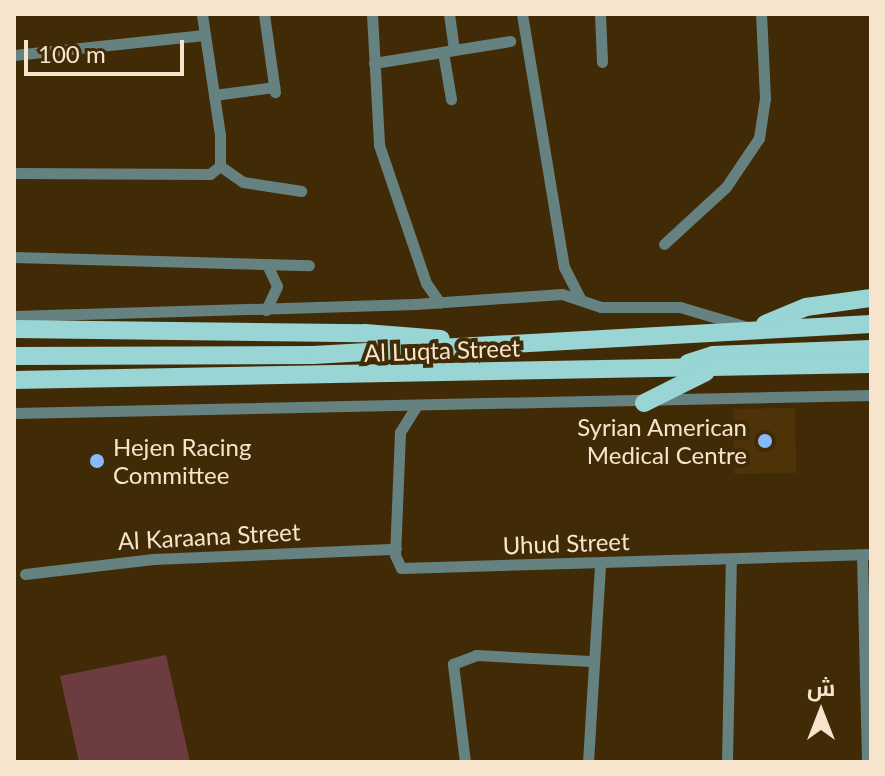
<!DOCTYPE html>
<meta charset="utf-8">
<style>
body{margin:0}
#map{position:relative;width:885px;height:776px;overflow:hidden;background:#412b07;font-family:Lato,Cairo,sans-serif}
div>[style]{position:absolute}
.built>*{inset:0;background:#4d3307;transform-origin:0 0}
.green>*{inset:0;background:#6c3c40}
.minor>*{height:11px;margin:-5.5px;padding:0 5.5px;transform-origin:5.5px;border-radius:5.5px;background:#658281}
.primary>*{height:18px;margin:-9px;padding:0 9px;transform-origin:9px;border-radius:9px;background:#98d5d4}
.dots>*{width:22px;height:22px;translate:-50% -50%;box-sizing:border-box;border:4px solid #412b07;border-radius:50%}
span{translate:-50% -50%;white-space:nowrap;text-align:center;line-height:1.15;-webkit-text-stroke:8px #412b07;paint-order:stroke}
.street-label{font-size:24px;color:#f7e4cd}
.poi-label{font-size:24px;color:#f7e4cd}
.right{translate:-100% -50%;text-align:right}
.left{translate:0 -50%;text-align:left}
.frame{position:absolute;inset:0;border:16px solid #f7e4cd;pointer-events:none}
.north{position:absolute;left:781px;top:672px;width:80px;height:80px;-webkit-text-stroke:6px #412b07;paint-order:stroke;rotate:0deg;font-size:22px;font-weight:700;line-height:32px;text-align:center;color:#f7e4cd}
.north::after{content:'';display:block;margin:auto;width:28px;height:36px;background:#f7e4cd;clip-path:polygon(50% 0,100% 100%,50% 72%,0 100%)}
.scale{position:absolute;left:24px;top:40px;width:160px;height:36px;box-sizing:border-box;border:4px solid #f7e4cd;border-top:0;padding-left:10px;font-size:24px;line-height:28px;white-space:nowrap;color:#f7e4cd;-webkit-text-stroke:6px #412b07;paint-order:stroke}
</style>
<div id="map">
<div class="built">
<i style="left:795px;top:408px;width:65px;height:62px;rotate:89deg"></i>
</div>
<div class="green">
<i style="clip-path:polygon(166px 655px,190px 762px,79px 762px,60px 676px)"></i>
</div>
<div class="minor">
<i style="left:264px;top:14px;width:79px;rotate:82deg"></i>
<i style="left:372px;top:14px;width:131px;rotate:86.9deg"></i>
<i style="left:379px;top:145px;width:146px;rotate:71.2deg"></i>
<i style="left:426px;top:283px;width:24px;rotate:55deg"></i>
<i style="left:449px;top:14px;width:36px;rotate:82deg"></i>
<i style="left:522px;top:14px;width:256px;rotate:80.6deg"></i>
<i style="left:564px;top:267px;width:36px;rotate:63deg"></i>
<i style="left:600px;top:14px;width:48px;rotate:87.6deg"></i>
<i style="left:443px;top:52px;width:48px;rotate:80.3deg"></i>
<i style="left:14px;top:55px;width:191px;rotate:-6deg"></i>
<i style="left:374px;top:63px;width:138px;rotate:-9.2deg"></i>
<i style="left:214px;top:95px;width:61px;rotate:-7.6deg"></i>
<i style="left:220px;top:166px;width:28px;rotate:35deg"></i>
<i style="left:243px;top:182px;width:59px;rotate:8.8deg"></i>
<i style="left:14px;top:173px;width:196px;rotate:0.3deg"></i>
<i style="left:210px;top:174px;width:13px;rotate:-39deg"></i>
<i style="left:220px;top:166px;width:31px;rotate:-90deg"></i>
<i style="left:220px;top:135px;width:122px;rotate:-98.5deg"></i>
<i style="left:664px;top:244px;width:84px;rotate:-42.6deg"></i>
<i style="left:726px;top:187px;width:59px;rotate:-56deg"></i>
<i style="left:759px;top:138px;width:40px;rotate:-81.5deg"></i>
<i style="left:765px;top:98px;width:84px;rotate:-92.7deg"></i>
<i style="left:14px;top:257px;width:295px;rotate:1.6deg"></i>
<i style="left:266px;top:310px;width:26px;rotate:-65deg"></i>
<i style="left:277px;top:286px;width:23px;rotate:-115deg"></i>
<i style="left:14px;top:316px;width:401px;rotate:-1.7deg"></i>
<i style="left:415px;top:304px;width:147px;rotate:-3.9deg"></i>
<i style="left:562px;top:294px;width:41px;rotate:18.4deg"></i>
<i style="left:601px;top:307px;width:79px"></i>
<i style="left:680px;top:307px;width:70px;rotate:16.6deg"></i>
<i style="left:417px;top:405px;width:32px;rotate:122deg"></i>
<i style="left:400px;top:432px;width:123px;rotate:92.3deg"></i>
<i style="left:395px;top:555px;width:14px;rotate:65deg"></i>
<i style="left:401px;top:568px;width:470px;rotate:-1.7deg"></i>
<i style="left:14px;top:413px;width:857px;rotate:-1.2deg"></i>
<i style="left:862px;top:555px;width:207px;rotate:88.6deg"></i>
<i style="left:25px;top:574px;width:129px;rotate:-6.7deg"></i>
<i style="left:153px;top:559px;width:243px;rotate:-2.4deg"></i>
<i style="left:465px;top:762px;width:99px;rotate:-97deg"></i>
<i style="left:453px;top:664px;width:25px;rotate:-21deg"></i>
<i style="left:476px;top:655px;width:115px;rotate:3deg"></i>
<i style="left:588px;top:762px;width:197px;rotate:-86.5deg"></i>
<i style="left:727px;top:762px;width:202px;rotate:-88.9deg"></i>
</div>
<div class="primary">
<i style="left:765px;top:324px;width:44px;rotate:-22.5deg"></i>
<i style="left:806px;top:307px;width:66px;rotate:-7.9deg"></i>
<i style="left:14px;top:329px;width:351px;rotate:0.7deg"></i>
<i style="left:365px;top:333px;width:76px;rotate:4.5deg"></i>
<i style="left:14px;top:356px;width:299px;rotate:-0.2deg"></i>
<i style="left:313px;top:355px;width:559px;rotate:-3.18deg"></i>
<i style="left:688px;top:363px;width:26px;rotate:-18deg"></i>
<i style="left:713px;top:355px;width:158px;rotate:-2.2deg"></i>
<i style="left:14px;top:380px;width:857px;rotate:-1.07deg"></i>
<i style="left:644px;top:403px;width:69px;rotate:-26.6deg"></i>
</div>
<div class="dots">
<i style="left:765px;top:441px;background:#86bbfb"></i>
<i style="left:97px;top:461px;background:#86bbfb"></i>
</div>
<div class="street-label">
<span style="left:442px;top:350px;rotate:-2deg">Al Luqta Street</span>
<span style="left:209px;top:536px;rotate:-3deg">Al Karaana Street</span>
<span style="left:566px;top:543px;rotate:-2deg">Uhud Street</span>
</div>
<div class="poi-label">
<span class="right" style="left:747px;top:441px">Syrian American<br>Medical Centre</span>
<span class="left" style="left:113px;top:461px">Hejen Racing<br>Committee</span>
</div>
<div class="frame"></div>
<div class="north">ش</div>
<div class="scale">100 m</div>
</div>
